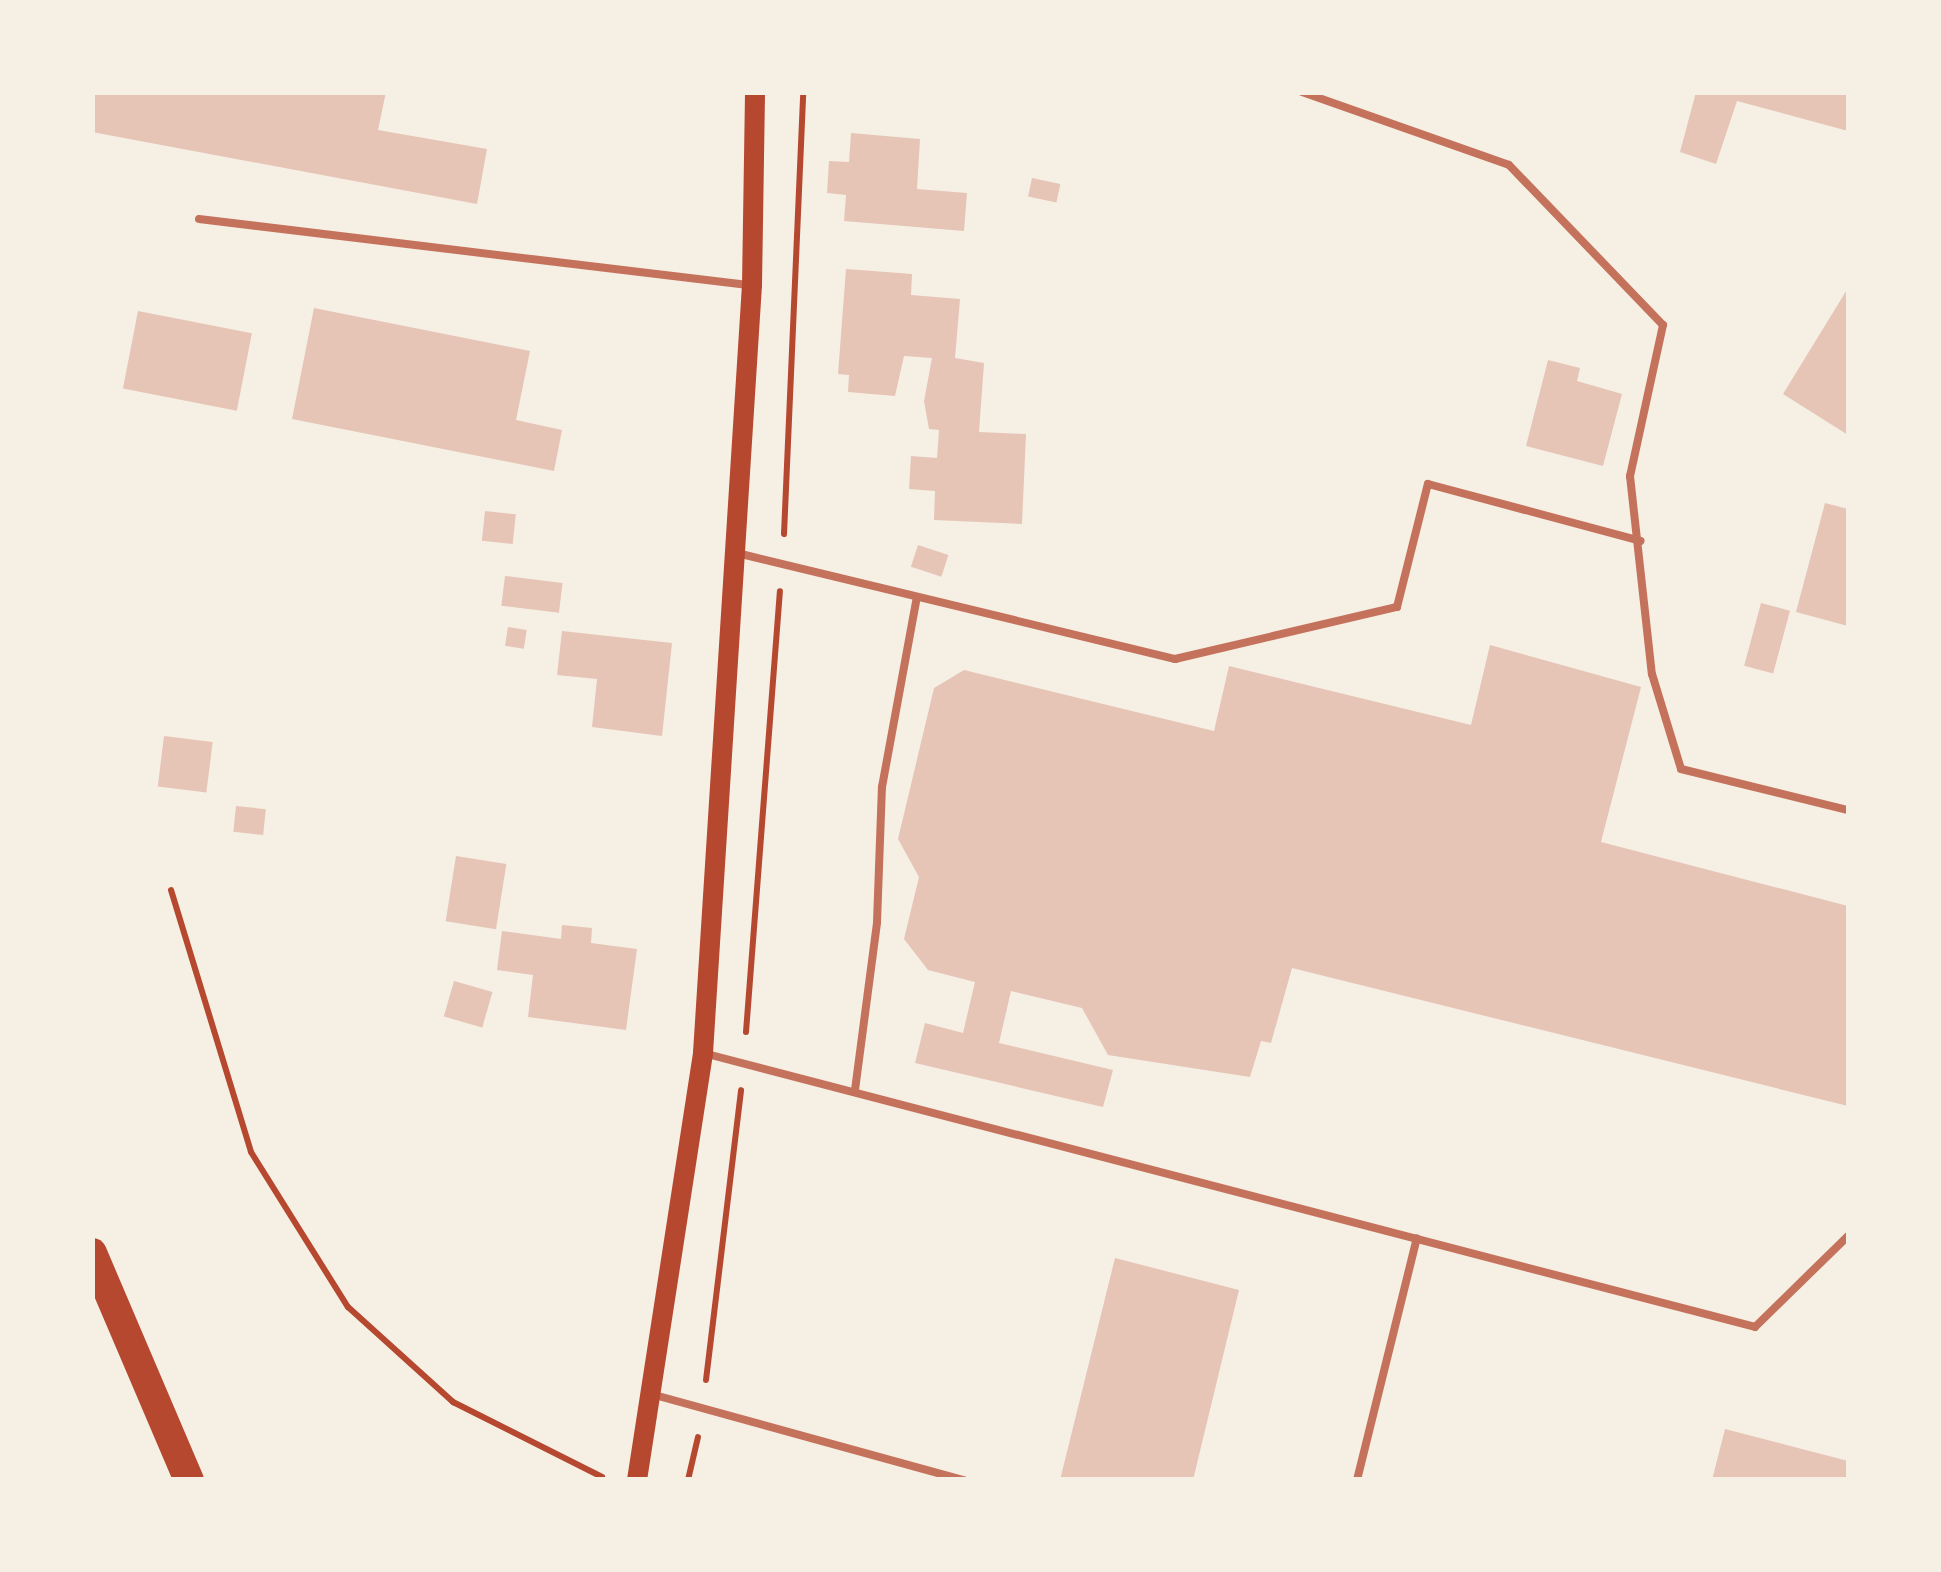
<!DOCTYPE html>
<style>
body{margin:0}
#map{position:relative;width:1941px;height:1572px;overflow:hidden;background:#f6efe4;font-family:Overpass,sans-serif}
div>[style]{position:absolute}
.building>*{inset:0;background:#e6c5b7;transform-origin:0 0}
.path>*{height:6px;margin:-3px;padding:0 3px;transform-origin:3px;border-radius:3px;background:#b5482f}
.service>*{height:8px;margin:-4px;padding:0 4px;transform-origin:4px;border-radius:4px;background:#c5725c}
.secondary>*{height:20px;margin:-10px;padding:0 10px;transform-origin:10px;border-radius:10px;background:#b5482f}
.motorway>*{height:30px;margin:-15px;padding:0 15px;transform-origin:15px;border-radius:15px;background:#b5482f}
span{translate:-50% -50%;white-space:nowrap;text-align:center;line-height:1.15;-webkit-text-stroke:10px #f6efe4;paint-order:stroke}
.frame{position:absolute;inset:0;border:95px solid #f6efe4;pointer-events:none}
</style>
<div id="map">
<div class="building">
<i style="clip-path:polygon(92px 92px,386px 92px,378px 130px,487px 149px,477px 204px,92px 132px)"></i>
<i style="clip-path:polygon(1696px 92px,1848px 92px,1848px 131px,1737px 101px,1716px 164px,1680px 152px)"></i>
<i style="clip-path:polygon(851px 133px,920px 139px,917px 189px,967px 193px,964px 231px,844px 221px,846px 195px,827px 193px,829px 161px,849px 162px)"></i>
<i style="left:1032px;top:178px;width:29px;height:19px;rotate:12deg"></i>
<i style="clip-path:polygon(846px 269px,912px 274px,911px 295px,960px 299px,955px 358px,984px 363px,979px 432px,1026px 434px,1022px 524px,934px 520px,935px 491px,909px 489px,911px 456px,937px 458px,939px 430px,929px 429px,924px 401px,932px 358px,904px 356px,895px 396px,848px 392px,849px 375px,838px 374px)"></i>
<i style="clip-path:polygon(1848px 288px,1848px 435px,1783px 394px)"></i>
<i style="clip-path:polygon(314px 308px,530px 351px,516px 420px,562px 430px,554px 471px,292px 419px)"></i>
<i style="left:138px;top:311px;width:116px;height:79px;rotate:11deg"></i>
<i style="clip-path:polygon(1548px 360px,1580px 368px,1577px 381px,1622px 394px,1603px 466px,1526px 446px)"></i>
<i style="clip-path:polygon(1825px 503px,1848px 509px,1848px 626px,1796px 612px)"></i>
<i style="left:485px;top:511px;width:31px;height:30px;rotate:6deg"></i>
<i style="left:918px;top:545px;width:32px;height:23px;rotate:18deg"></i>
<i style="left:505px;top:576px;width:58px;height:30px;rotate:7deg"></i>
<i style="left:1761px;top:603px;width:30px;height:65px;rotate:15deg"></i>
<i style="left:508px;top:627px;width:19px;height:19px;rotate:9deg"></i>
<i style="clip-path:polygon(562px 631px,672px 643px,662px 736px,592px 727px,597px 679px,557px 675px)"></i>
<i style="clip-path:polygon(1490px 645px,1641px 687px,1601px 842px,1848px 906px,1848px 1106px,1292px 968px,1271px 1043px,1261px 1041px,1250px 1077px,1108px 1055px,1082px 1008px,1011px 991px,999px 1043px,1113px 1070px,1103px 1107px,915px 1063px,925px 1023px,963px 1033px,975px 982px,928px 970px,904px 939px,919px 877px,898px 839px,934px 688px,964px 670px,1214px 731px,1229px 666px,1471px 725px)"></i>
<i style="left:164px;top:736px;width:49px;height:51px;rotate:7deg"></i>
<i style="left:236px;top:806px;width:30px;height:26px;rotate:6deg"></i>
<i style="left:456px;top:856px;width:51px;height:66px;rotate:9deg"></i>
<i style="clip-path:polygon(562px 925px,592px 928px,591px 943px,637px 949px,626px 1030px,528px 1017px,533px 975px,497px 970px,502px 931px,561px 939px)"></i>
<i style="left:454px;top:981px;width:40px;height:37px;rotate:16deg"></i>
<i style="clip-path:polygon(1115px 1258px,1239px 1290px,1193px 1480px,1060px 1480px)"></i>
<i style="clip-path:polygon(1725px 1429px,1848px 1461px,1848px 1480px,1712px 1480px)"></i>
</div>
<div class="path">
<i style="left:784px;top:534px;width:442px;rotate:-87.5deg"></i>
<i style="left:171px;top:890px;width:274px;rotate:73deg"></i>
<i style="left:251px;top:1152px;width:183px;rotate:58deg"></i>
<i style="left:348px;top:1307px;width:142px;rotate:42.1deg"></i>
<i style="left:453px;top:1402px;width:167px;rotate:26.7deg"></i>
<i style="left:746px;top:1032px;width:442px;rotate:-85.6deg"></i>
<i style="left:706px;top:1380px;width:292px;rotate:-83.1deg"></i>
<i style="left:688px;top:1480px;width:44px;rotate:-76.9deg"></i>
</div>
<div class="service">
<i style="left:1302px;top:92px;width:219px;rotate:19.4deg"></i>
<i style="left:1509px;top:165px;width:222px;rotate:46.1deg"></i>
<i style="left:1663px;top:325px;width:155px;rotate:102.3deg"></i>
<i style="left:1630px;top:476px;width:199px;rotate:83.7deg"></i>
<i style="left:1652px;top:674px;width:99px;rotate:73deg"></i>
<i style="left:1681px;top:769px;width:172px;rotate:13.8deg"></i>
<i style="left:199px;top:219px;width:553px;rotate:6.86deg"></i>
<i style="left:737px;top:553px;width:451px;rotate:13.6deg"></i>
<i style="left:1175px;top:659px;width:228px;rotate:-13.2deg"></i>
<i style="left:1397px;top:607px;width:127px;rotate:-75.9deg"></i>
<i style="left:1428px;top:484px;width:220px;rotate:15deg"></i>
<i style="left:707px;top:1054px;width:1083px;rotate:14.6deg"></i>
<i style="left:1755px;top:1327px;width:130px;rotate:-44.4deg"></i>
<i style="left:855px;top:1090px;width:169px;rotate:-82.5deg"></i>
<i style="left:877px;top:922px;width:135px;rotate:-87.9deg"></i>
<i style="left:882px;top:787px;width:193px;rotate:-79.6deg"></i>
<i style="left:651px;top:1394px;width:325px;rotate:15.4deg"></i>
<i style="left:1357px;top:1480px;width:249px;rotate:-76.1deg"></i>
</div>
<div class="secondary">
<i style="left:637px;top:1480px;width:432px;rotate:-81.2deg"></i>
<i style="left:703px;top:1053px;width:770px;rotate:-86.35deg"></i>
<i style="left:752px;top:285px;width:193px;rotate:-89.1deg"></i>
</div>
<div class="motorway">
<i style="left:92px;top:1253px;width:247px;rotate:66.9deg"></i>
</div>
<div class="frame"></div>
</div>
